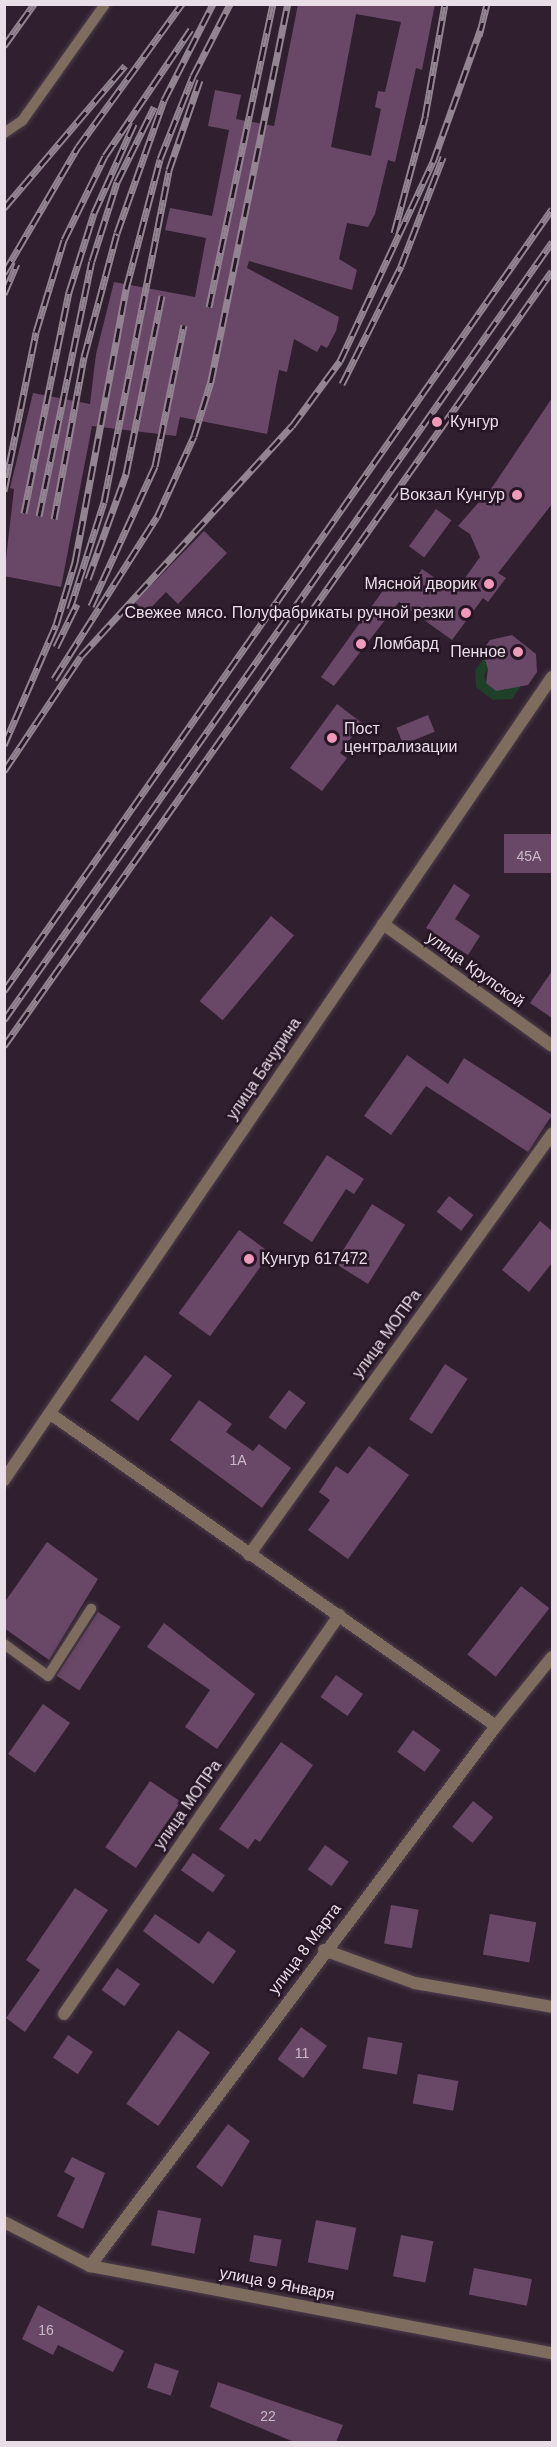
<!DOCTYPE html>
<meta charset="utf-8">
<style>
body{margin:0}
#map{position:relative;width:557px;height:2447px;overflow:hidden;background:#30202f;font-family:Helvetica,sans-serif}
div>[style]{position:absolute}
.green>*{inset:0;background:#1e3f28}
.building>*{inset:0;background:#694767;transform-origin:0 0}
.roads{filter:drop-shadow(0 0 2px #4e3e4c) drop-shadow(0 0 2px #4e3e4c)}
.service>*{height:10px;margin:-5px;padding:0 5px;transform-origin:5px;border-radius:5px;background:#7e6c5f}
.minor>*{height:12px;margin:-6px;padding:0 6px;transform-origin:6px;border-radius:6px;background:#7e6c5f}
.tertiary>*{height:12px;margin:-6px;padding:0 6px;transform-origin:6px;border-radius:6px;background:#7e6c5f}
.rail>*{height:7px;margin-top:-3.5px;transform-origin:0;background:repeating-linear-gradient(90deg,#261625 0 14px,#928490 0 28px);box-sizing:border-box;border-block:2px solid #928490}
.dots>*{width:16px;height:16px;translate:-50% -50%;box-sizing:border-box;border:3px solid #261625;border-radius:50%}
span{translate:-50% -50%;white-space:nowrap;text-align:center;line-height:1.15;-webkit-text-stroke:5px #261625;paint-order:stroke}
.number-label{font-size:14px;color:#c9b8c7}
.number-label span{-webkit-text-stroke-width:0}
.poi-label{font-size:16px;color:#e9dde7}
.left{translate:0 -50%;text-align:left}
.right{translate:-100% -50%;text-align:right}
.street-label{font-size:16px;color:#e9dde7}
.frame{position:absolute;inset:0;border:6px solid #e9dde7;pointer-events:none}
</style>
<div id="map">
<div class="green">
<i style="clip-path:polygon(evenodd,503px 654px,521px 686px,512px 699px,493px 700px,476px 687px,475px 670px,484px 658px,503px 654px,493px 663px,515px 679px,506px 690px,486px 683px,484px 674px,493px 663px)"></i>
</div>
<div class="building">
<i style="clip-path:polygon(evenodd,298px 4px,435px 4px,422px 70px,416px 68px,395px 162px,388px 160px,375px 214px,368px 227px,347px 223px,339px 259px,357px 270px,352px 290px,249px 261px,247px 268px,339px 317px,336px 331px,327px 348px,321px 345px,317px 352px,294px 339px,287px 372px,279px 370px,267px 434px,180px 417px,176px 436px,92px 426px,61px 587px,4px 576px,14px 489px,10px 488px,33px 393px,90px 404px,96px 354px,114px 282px,195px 297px,206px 238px,165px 230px,170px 208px,212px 216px,229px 130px,208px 126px,215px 90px,241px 95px,236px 119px,274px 126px,298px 4px,356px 14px,401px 22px,385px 92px,378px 91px,375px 107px,381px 109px,371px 156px,331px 147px,356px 14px)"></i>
<i style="clip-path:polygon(552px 398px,552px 504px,498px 573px,506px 578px,488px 602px,483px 598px,452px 640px,399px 602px,334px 686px,321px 677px,392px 578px,408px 589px,422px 569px,455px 592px,480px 557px,470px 534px,458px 526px,493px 486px)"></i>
<i style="left:436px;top:509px;width:19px;height:46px;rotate:36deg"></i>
<i style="clip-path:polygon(204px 531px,227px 553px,178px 604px,166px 592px,146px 613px,135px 602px)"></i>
<i style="clip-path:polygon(512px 635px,536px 654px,537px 672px,528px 685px,496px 691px,486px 683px,488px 669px,482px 651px,490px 640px)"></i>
<i style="clip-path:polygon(337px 704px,362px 723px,340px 753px,347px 758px,322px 791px,290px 768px)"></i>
<i style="left:428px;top:715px;width:18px;height:34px;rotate:68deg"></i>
<i style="left:552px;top:834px;width:39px;height:48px;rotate:90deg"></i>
<i style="clip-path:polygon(454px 884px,470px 895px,455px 919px,480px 936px,468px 955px,426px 928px)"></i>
<i style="left:271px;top:916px;width:30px;height:111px;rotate:40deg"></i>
<i style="clip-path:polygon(552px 971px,552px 1018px,530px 1003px)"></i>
<i style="clip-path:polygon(407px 1055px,448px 1084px,464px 1058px,552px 1115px,528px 1152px,426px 1086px,391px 1135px,364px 1116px)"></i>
<i style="clip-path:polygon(327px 1155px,364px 1179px,354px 1194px,346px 1189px,312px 1242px,283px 1223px)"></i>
<i style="left:449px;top:1196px;width:31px;height:20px;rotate:38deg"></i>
<i style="left:372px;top:1204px;width:39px;height:70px;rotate:32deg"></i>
<i style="clip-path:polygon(540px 1221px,552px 1231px,552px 1263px,529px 1292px,502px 1270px)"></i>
<i style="left:239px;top:1230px;width:39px;height:103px;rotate:36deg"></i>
<i style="left:145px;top:1355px;width:34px;height:57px;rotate:37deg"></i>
<i style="left:445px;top:1364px;width:27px;height:66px;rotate:33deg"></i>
<i style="left:289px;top:1390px;width:21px;height:34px;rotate:37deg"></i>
<i style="clip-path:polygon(199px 1400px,232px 1424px,226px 1432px,253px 1451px,259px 1444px,291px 1468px,262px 1508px,170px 1440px)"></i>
<i style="clip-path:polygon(369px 1446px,409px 1475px,348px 1559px,308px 1530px,330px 1500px,319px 1492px,336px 1466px,348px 1474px)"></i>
<i style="clip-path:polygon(47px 1542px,98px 1579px,49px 1660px,4px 1628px,4px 1603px)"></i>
<i style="left:521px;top:1586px;width:36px;height:87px;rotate:38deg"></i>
<i style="left:98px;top:1612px;width:27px;height:76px;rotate:33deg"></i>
<i style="clip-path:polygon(164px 1623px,255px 1694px,217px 1749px,185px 1727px,210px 1690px,147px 1647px)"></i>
<i style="left:336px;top:1675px;width:33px;height:27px;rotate:35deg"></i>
<i style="left:43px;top:1704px;width:33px;height:61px;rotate:35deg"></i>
<i style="left:413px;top:1730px;width:34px;height:27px;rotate:36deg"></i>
<i style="clip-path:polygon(281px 1742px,313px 1765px,260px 1842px,255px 1839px,248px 1849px,219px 1829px)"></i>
<i style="left:150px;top:1781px;width:37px;height:80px;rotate:34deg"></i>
<i style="left:473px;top:1801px;width:26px;height:33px;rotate:39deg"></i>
<i style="left:325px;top:1845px;width:29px;height:30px;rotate:35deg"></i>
<i style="left:193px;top:1853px;width:39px;height:21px;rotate:35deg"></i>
<i style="clip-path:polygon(75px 1888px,108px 1910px,25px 2032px,6px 2018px,40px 1970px,26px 1960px)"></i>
<i style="left:391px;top:1905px;width:28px;height:39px;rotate:10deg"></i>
<i style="clip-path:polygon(155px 1914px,199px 1944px,208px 1931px,236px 1951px,213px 1984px,143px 1931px)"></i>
<i style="left:490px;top:1914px;width:47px;height:41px;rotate:10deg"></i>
<i style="left:117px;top:1968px;width:28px;height:27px;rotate:35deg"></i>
<i style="left:301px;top:2027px;width:32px;height:40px;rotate:36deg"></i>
<i style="left:178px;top:2030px;width:39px;height:90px;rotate:35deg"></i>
<i style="left:68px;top:2035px;width:30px;height:27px;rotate:34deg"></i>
<i style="left:368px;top:2037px;width:35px;height:32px;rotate:10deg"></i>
<i style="left:418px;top:2074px;width:41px;height:30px;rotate:10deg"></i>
<i style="clip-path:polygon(228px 2124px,250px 2141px,222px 2187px,196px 2167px)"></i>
<i style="clip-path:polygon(72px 2157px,105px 2173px,83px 2229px,57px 2216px,75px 2178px,64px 2172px)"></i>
<i style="left:158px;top:2210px;width:44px;height:36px;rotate:11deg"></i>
<i style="left:316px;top:2220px;width:41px;height:43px;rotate:11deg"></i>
<i style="left:254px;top:2235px;width:28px;height:27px;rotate:10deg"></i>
<i style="left:401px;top:2235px;width:33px;height:42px;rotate:11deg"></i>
<i style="left:474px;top:2268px;width:59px;height:27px;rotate:11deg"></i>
<i style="clip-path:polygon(38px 2305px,124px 2351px,113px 2372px,58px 2345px,53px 2355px,22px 2339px)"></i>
<i style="left:155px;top:2363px;width:25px;height:26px;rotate:18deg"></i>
<i style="clip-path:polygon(218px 2382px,343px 2425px,336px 2442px,294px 2442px,210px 2407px)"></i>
</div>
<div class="roads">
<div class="service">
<i style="left:4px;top:133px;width:22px;rotate:-34deg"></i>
<i style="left:22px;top:121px;width:143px;rotate:-54.6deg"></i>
<i style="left:4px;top:1644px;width:54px;rotate:36deg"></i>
<i style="left:48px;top:1676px;width:80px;rotate:-57.3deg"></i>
</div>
<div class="minor">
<i style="left:383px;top:924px;width:208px;rotate:35.8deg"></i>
<i style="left:249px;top:1555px;width:519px;rotate:-54.26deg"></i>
<i style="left:496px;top:1726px;width:89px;rotate:-50.9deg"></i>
<i style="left:64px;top:2014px;width:485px;rotate:-55.4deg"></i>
<i style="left:90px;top:2266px;width:470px;rotate:10.7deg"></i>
</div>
<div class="tertiary">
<i style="left:4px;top:1480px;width:972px;rotate:-55.69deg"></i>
<i style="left:324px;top:1950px;width:97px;rotate:19.9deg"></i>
<i style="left:415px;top:1983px;width:139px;rotate:9.9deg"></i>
<i style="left:4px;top:2222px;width:97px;rotate:27.1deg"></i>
<i style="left:90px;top:2266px;width:676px;rotate:-53.06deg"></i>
<i style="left:496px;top:1726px;width:542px;rotate:-144.99deg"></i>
</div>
</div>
<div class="rail">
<i style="left:479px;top:36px;width:33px;rotate:-76deg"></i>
<i style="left:4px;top:46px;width:52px;rotate:-54.5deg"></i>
<i style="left:4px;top:208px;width:187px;rotate:-49.6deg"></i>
<i style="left:394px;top:233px;width:120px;rotate:-75deg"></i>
<i style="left:425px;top:117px;width:115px;rotate:-80deg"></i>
<i style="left:4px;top:273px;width:146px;rotate:-59.6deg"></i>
<i style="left:78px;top:147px;width:177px;rotate:-54deg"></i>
<i style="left:4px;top:294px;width:33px;rotate:-67deg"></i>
<i style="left:209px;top:307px;width:310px;rotate:-78.1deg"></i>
<i style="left:342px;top:384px;width:132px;rotate:-63.4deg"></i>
<i style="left:401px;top:266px;width:117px;rotate:-68.9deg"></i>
<i style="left:4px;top:491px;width:162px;rotate:-78.6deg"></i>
<i style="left:36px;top:332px;width:96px;rotate:-73.1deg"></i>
<i style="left:64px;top:240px;width:93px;rotate:-64deg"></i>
<i style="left:105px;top:156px;width:153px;rotate:-55.9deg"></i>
<i style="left:24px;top:513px;width:226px;rotate:-78.5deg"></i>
<i style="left:69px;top:292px;width:83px;rotate:-72.4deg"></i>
<i style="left:94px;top:213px;width:98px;rotate:-65.8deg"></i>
<i style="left:39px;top:516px;width:260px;rotate:-78.3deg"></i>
<i style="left:92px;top:261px;width:83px;rotate:-72.4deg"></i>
<i style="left:117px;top:182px;width:84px;rotate:-63.7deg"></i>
<i style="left:54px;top:519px;width:165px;rotate:-79.5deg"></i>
<i style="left:84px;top:357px;width:128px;rotate:-75.1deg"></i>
<i style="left:117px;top:233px;width:141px;rotate:-70.5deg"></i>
<i style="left:164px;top:100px;width:108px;rotate:-63deg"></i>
<i style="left:88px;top:579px;width:112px;rotate:-70.1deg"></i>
<i style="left:126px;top:474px;width:182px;rotate:-78.6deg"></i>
<i style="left:91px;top:606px;width:154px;rotate:-65.4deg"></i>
<i style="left:155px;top:466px;width:144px;rotate:-78.4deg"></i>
<i style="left:70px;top:609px;width:112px;rotate:-72.4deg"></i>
<i style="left:104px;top:502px;width:338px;rotate:-78.9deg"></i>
<i style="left:169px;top:170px;width:95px;rotate:-71deg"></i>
<i style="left:56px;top:647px;width:48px;rotate:-64deg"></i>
<i style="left:54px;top:679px;width:192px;rotate:-57.6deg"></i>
<i style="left:157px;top:517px;width:89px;rotate:-65.4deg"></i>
<i style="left:194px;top:436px;width:58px;rotate:-72.8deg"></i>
<i style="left:211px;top:381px;width:385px;rotate:-78.5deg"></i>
<i style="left:4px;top:745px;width:131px;rotate:-66.6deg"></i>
<i style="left:56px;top:625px;width:66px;rotate:-73.2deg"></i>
<i style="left:75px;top:562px;width:278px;rotate:-79.4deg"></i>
<i style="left:126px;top:289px;width:134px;rotate:-75.3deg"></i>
<i style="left:160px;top:159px;width:89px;rotate:-68.3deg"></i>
<i style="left:193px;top:76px;width:81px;rotate:-62.8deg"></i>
<i style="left:4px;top:771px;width:138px;rotate:-56.2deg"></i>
<i style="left:81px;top:656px;width:312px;rotate:-47.5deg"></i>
<i style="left:292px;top:426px;width:81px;rotate:-53.6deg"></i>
<i style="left:340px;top:361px;width:220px;rotate:-65deg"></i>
<i style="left:433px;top:162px;width:142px;rotate:-70.3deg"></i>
<i style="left:4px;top:991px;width:955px;rotate:-54.98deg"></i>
<i style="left:4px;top:1020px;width:952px;rotate:-54.84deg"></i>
<i style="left:4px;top:1046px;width:949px;rotate:-54.74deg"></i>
</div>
<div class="dots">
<i style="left:437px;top:422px;background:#ef9ab8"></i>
<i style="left:517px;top:495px;background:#ef9ab8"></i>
<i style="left:489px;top:584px;background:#ef9ab8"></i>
<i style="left:466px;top:613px;background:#ef9ab8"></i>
<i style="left:361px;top:644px;background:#ef9ab8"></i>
<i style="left:518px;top:652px;background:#ef9ab8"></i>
<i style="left:332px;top:738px;background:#ef9ab8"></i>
<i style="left:249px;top:1259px;background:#ef9ab8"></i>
</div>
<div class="number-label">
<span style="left:529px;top:856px">45А</span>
<span style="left:238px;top:1460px">1А</span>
<span style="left:302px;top:2053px">11</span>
<span style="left:46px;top:2330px">16</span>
<span style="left:268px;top:2416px">22</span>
</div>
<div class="poi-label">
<span class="left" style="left:450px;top:422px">Кунгур</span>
<span class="right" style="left:505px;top:495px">Вокзал Кунгур</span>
<span class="right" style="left:477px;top:584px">Мясной дворик</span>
<span class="right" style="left:454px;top:613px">Свежее мясо. Полуфабрикаты ручной резки</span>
<span class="left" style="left:373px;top:644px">Ломбард</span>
<span class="right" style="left:506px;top:652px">Пенное</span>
<span class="left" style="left:344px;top:738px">Пост<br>централизации</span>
<span class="left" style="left:261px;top:1259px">Кунгур 617472</span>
</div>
<div class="street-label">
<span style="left:475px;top:970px;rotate:36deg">улица Крупской</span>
<span style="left:264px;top:1069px;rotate:-56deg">улица Бачурина</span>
<span style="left:387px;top:1334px;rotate:-54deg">улица МОПРа</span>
<span style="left:188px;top:1805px;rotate:-55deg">улица МОПРа</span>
<span style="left:305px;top:1949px;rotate:-53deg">улица 8 Марта</span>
<span style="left:277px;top:2284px;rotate:11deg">улица 9 Января</span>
</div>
<div class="frame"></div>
</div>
